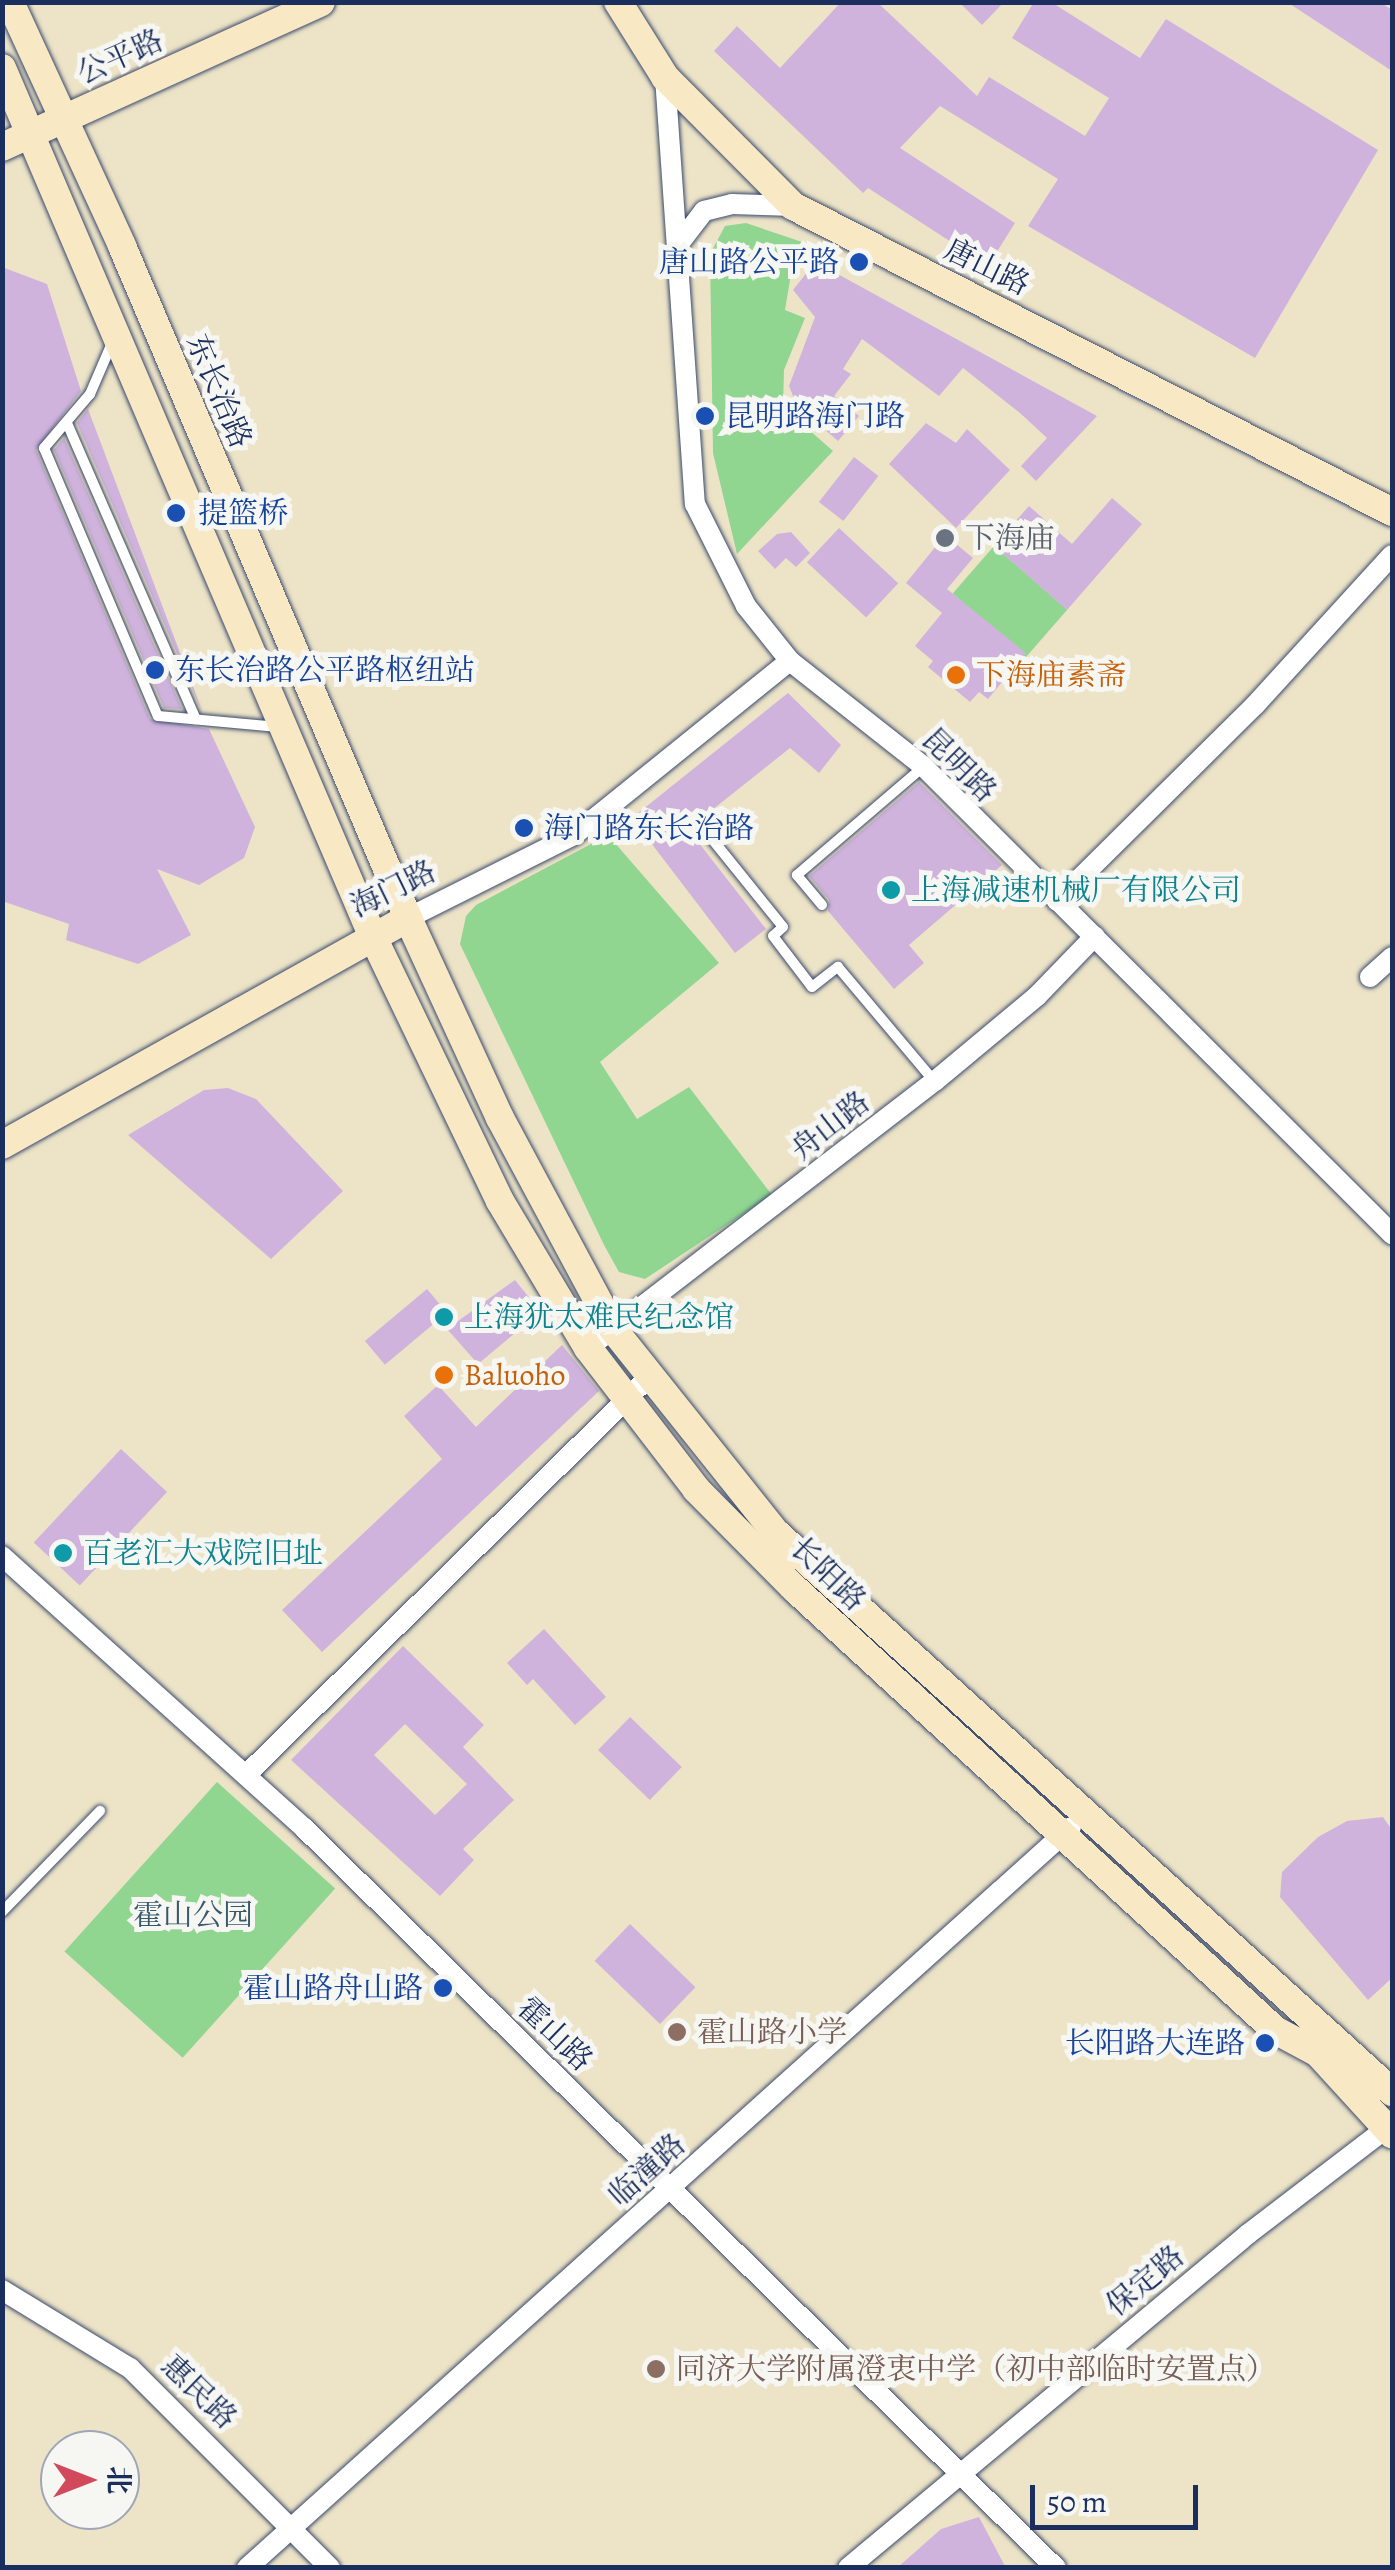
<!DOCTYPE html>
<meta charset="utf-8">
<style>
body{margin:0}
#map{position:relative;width:1395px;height:2570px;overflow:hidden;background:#ede4c7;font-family:Alegreya,"Noto Serif SC",serif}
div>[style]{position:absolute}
.green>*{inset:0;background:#90d690;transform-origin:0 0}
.building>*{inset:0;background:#cfb3dc;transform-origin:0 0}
.roads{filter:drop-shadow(0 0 2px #3a4a6e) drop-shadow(0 0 2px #3a4a6e)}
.lane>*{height:10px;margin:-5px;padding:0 5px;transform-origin:5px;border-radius:5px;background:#fff}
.street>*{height:20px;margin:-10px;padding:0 10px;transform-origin:10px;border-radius:10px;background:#fff}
.secondary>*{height:28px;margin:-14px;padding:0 14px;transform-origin:14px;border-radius:14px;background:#f8e8c3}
.dots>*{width:28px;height:28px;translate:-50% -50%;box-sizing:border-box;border:5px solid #f6f6f2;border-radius:50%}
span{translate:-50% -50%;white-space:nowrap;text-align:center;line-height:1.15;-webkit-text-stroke:10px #f6f6f2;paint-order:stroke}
.street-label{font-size:30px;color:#1b2f5e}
.transit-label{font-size:30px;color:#164399}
.right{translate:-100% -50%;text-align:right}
.left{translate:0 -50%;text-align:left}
.worship-label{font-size:30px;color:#5b616d}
.food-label{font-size:30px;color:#c56008}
.culture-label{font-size:30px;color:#0d838f}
.park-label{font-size:30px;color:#38596a}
.education-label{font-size:30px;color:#785e54}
.frame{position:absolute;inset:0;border:5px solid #1b2f5e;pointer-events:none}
.north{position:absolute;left:40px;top:2430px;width:100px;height:100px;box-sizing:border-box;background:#f6f6f2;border:2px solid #9ea6b7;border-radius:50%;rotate:90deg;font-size:28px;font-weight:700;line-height:40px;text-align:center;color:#1b2f5e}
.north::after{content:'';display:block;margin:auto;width:35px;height:45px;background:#d1495b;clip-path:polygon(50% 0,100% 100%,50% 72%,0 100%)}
.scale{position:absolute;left:1030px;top:2485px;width:168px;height:45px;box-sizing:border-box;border:5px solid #1b2f5e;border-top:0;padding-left:12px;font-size:30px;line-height:35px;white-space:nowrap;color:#1b2f5e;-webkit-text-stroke:8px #f6f6f2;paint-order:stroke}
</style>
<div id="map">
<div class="green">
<i style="clip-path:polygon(746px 223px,808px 244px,791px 274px,785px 310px,805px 318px,784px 370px,783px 407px,833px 451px,737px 554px,713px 453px,710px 254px,725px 226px)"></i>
<i style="left:994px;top:546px;width:97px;height:63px;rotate:41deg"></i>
<i style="clip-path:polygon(608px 835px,719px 963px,600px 1062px,637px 1119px,689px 1087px,772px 1195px,645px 1279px,619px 1272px,604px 1245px,460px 944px,466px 916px,476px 905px)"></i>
<i style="left:217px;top:1782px;width:159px;height:228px;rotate:42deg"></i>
</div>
<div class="building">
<i style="clip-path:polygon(841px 2px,877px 2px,977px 96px,989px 77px,1085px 136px,1109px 98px,1012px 38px,1034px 2px,1051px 2px,1140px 58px,1166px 19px,1378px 150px,1255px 358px,1028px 226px,1058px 179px,940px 106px,900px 148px,1015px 223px,988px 266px,868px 188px,863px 193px,714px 51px,737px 26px,780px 68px)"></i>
<i style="clip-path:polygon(959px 2px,1004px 2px,982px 25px)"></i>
<i style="clip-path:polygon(1287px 2px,1380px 2px,1392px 10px,1392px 71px)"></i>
<i style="clip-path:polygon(2px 267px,47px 284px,81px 391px,36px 450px,150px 719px,209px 729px,255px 827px,244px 858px,199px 885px,157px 869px,191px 935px,138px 964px,66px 940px,69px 924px,2px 901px)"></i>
<i style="clip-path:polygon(808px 271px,831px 279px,834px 272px,1097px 416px,1036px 481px,1021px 466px,1047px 438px,1020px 413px,963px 368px,939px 396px,862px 339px,843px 369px,851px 374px,834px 396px,859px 416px,838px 441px,797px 406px,789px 386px,815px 317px,793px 290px)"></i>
<i style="clip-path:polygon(88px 409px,202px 711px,77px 423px)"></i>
<i style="clip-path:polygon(926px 423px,956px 443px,967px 429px,1010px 470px,956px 528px,889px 464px)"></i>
<i style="clip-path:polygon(64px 438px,182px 709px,164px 708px,54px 450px)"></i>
<i style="left:854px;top:457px;width:31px;height:57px;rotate:38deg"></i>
<i style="clip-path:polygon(1112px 498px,1142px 524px,1067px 610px,994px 546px,1029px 506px,1072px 544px)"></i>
<i style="left:839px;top:528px;width:81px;height:47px;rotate:43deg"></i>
<i style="clip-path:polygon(791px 532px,810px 553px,796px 567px,786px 558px,775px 569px,758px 551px,777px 534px)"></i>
<i style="clip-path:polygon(945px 535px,973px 558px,947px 589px,1026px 653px,988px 699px,979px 692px,970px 702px,928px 667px,933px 661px,915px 646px,942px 613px,906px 583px)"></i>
<i style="clip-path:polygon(788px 693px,841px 745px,819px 773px,790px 748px,688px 829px,766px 929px,735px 953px,632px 818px)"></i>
<i style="clip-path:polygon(919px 782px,1002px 865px,909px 945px,924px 963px,894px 989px,828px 911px,829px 900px,809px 876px)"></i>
<i style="clip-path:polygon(228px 1088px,256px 1099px,343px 1191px,271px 1259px,128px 1135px,204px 1090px)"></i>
<i style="clip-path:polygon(515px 1280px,535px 1305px,510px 1326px,515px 1333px,478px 1364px,447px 1329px)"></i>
<i style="left:427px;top:1289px;width:31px;height:81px;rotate:50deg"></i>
<i style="clip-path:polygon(562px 1345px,599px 1391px,322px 1652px,282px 1610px,442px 1459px,404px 1416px,438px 1385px,476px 1427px)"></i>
<i style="left:121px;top:1449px;width:63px;height:128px;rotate:43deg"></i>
<i style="clip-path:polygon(544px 1629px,606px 1697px,575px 1725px,533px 1679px,527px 1685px,507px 1663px)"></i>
<i style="clip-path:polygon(evenodd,403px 1646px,484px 1725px,463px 1747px,514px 1800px,463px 1849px,474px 1860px,440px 1896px,291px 1760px,403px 1646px,405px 1724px,467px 1784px,435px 1815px,374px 1755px,405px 1724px)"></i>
<i style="left:630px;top:1717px;width:72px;height:46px;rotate:44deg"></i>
<i style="clip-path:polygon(1383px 1817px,1392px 1830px,1392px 1978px,1368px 2000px,1280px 1897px,1282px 1872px,1318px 1837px,1347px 1821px)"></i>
<i style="left:630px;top:1924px;width:91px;height:51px;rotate:44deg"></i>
<i style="clip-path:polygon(979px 2517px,1006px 2568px,897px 2568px,941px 2529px)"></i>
</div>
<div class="roads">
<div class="lane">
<i style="left:112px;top:343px;width:56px;rotate:113.3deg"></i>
<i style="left:90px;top:394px;width:71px;rotate:130.4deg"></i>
<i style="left:44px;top:448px;width:291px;rotate:67deg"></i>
<i style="left:158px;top:716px;width:121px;rotate:5.2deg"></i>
<i style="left:67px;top:423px;width:323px;rotate:66.5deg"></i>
<i style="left:708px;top:834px;width:119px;rotate:51.1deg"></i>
<i style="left:783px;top:927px;width:13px;rotate:138deg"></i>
<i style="left:773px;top:936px;width:64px;rotate:52.6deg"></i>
<i style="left:812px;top:987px;width:33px;rotate:-38deg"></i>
<i style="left:838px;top:967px;width:149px;rotate:49.9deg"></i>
<i style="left:822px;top:905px;width:39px;rotate:-130deg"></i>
<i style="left:797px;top:875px;width:166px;rotate:-40.6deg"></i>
<i style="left:2px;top:1912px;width:141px;rotate:-45.9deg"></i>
</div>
<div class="street">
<i style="left:665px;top:77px;width:428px;rotate:86deg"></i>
<i style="left:695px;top:504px;width:114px;rotate:63.4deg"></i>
<i style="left:746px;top:606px;width:70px;rotate:51.3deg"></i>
<i style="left:790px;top:661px;width:169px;rotate:38.3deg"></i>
<i style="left:923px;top:766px;width:663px;rotate:44.94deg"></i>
<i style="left:678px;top:245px;width:43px;rotate:-52.6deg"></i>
<i style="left:704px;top:211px;width:29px;rotate:-14deg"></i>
<i style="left:732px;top:204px;width:61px;rotate:1.9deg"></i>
<i style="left:1057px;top:901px;width:279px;rotate:-44.7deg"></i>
<i style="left:1255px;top:705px;width:203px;rotate:-47.6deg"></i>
<i style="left:408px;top:918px;width:186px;rotate:-26.6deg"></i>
<i style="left:574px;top:835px;width:277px;rotate:-38.9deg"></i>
<i style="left:1370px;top:977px;width:30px;rotate:-42deg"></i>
<i style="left:588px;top:1348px;width:438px;rotate:-37.6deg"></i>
<i style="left:935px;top:1081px;width:133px;rotate:-39.8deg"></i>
<i style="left:1037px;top:996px;width:83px;rotate:-46deg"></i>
<i style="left:2px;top:1556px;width:406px;rotate:42deg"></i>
<i style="left:304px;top:1828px;width:1055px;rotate:44.54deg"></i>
<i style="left:246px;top:1775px;width:566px;rotate:-44.64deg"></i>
<i style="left:2px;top:2290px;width:150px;rotate:31.4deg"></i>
<i style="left:130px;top:2368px;width:283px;rotate:45deg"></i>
<i style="left:247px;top:2568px;width:1108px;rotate:-41.96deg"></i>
<i style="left:848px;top:2568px;width:521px;rotate:-39.86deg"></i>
<i style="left:1248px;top:2234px;width:181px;rotate:-37.4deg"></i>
</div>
<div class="secondary">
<i style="left:10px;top:2px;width:268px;rotate:65.3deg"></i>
<i style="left:122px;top:246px;width:730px;rotate:66.95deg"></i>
<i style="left:408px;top:918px;width:220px;rotate:65.3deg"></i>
<i style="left:500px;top:1118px;width:239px;rotate:61.8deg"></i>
<i style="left:613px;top:1329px;width:258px;rotate:51.4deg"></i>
<i style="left:774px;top:1531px;width:835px;rotate:42.23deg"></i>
<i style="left:618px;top:2px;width:89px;rotate:57.9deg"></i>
<i style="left:665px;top:77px;width:182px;rotate:45.2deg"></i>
<i style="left:793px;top:206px;width:673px;rotate:27.06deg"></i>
<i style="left:2px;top:68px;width:943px;rotate:66.89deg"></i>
<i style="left:372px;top:935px;width:295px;rotate:64.3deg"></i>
<i style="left:500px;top:1201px;width:171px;rotate:59.1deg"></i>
<i style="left:588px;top:1348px;width:178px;rotate:52.5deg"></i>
<i style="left:696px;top:1489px;width:139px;rotate:45.3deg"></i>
<i style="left:794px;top:1588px;width:653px;rotate:42.58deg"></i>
<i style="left:1275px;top:2030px;width:49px;rotate:28.1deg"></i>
<i style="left:1318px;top:2053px;width:110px;rotate:47.6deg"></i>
<i style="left:2px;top:147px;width:350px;rotate:-24.4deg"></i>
<i style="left:2px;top:1145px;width:465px;rotate:-29.2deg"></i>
</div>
</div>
<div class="dots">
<i style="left:859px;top:262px;background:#1a4fb4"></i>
<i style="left:705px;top:416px;background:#1a4fb4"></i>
<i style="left:176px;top:513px;background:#1a4fb4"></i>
<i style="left:945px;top:538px;background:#6b7280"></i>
<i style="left:155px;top:670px;background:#1a4fb4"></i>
<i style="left:956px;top:675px;background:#e8710a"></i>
<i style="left:524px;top:828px;background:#1a4fb4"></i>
<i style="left:891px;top:890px;background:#0f9aa8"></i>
<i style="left:444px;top:1317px;background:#0f9aa8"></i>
<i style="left:444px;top:1375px;background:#e8710a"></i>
<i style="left:63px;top:1553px;background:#0f9aa8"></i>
<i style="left:443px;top:1988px;background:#1a4fb4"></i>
<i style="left:677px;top:2032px;background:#8d6e63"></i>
<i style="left:1265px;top:2043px;background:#1a4fb4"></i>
<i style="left:656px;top:2369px;background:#8d6e63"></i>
</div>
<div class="street-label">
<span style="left:120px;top:57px;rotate:-24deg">公平路</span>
<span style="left:987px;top:267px;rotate:26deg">唐山路</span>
<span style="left:219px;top:391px;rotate:67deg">东长治路</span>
<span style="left:959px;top:765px;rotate:45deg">昆明路</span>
<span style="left:393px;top:889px;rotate:-26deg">海门路</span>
<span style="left:830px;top:1126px;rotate:-38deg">舟山路</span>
<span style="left:828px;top:1574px;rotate:44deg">长阳路</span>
<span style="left:555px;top:2034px;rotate:44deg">霍山路</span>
<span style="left:647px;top:2170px;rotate:-42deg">临潼路</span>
<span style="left:1145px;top:2281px;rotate:-40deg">保定路</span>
<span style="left:199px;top:2392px;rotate:44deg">惠民路</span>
</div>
<div class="transit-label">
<span class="right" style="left:839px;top:262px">唐山路公平路</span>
<span class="left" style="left:725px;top:416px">昆明路海门路</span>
<span class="left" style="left:198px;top:513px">提篮桥</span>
<span class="left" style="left:175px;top:670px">东长治路公平路枢纽站</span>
<span class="left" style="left:544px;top:828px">海门路东长治路</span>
<span class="right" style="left:423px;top:1988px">霍山路舟山路</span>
<span class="right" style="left:1245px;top:2043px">长阳路大连路</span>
</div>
<div class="worship-label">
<span class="left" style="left:965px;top:538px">下海庙</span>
</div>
<div class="food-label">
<span class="left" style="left:976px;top:675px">下海庙素斋</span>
<span class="left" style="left:464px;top:1375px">Baluoho</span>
</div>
<div class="culture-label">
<span class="left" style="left:911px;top:890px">上海减速机械厂有限公司</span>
<span class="left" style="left:464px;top:1317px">上海犹太难民纪念馆</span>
<span class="left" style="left:83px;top:1553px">百老汇大戏院旧址</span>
</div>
<div class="park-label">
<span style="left:193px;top:1915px">霍山公园</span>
</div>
<div class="education-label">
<span class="left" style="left:697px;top:2032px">霍山路小学</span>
<span class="left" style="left:676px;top:2369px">同济大学附属澄衷中学（初中部临时安置点）</span>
</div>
<div class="frame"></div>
<div class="north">北</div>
<div class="scale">50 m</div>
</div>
